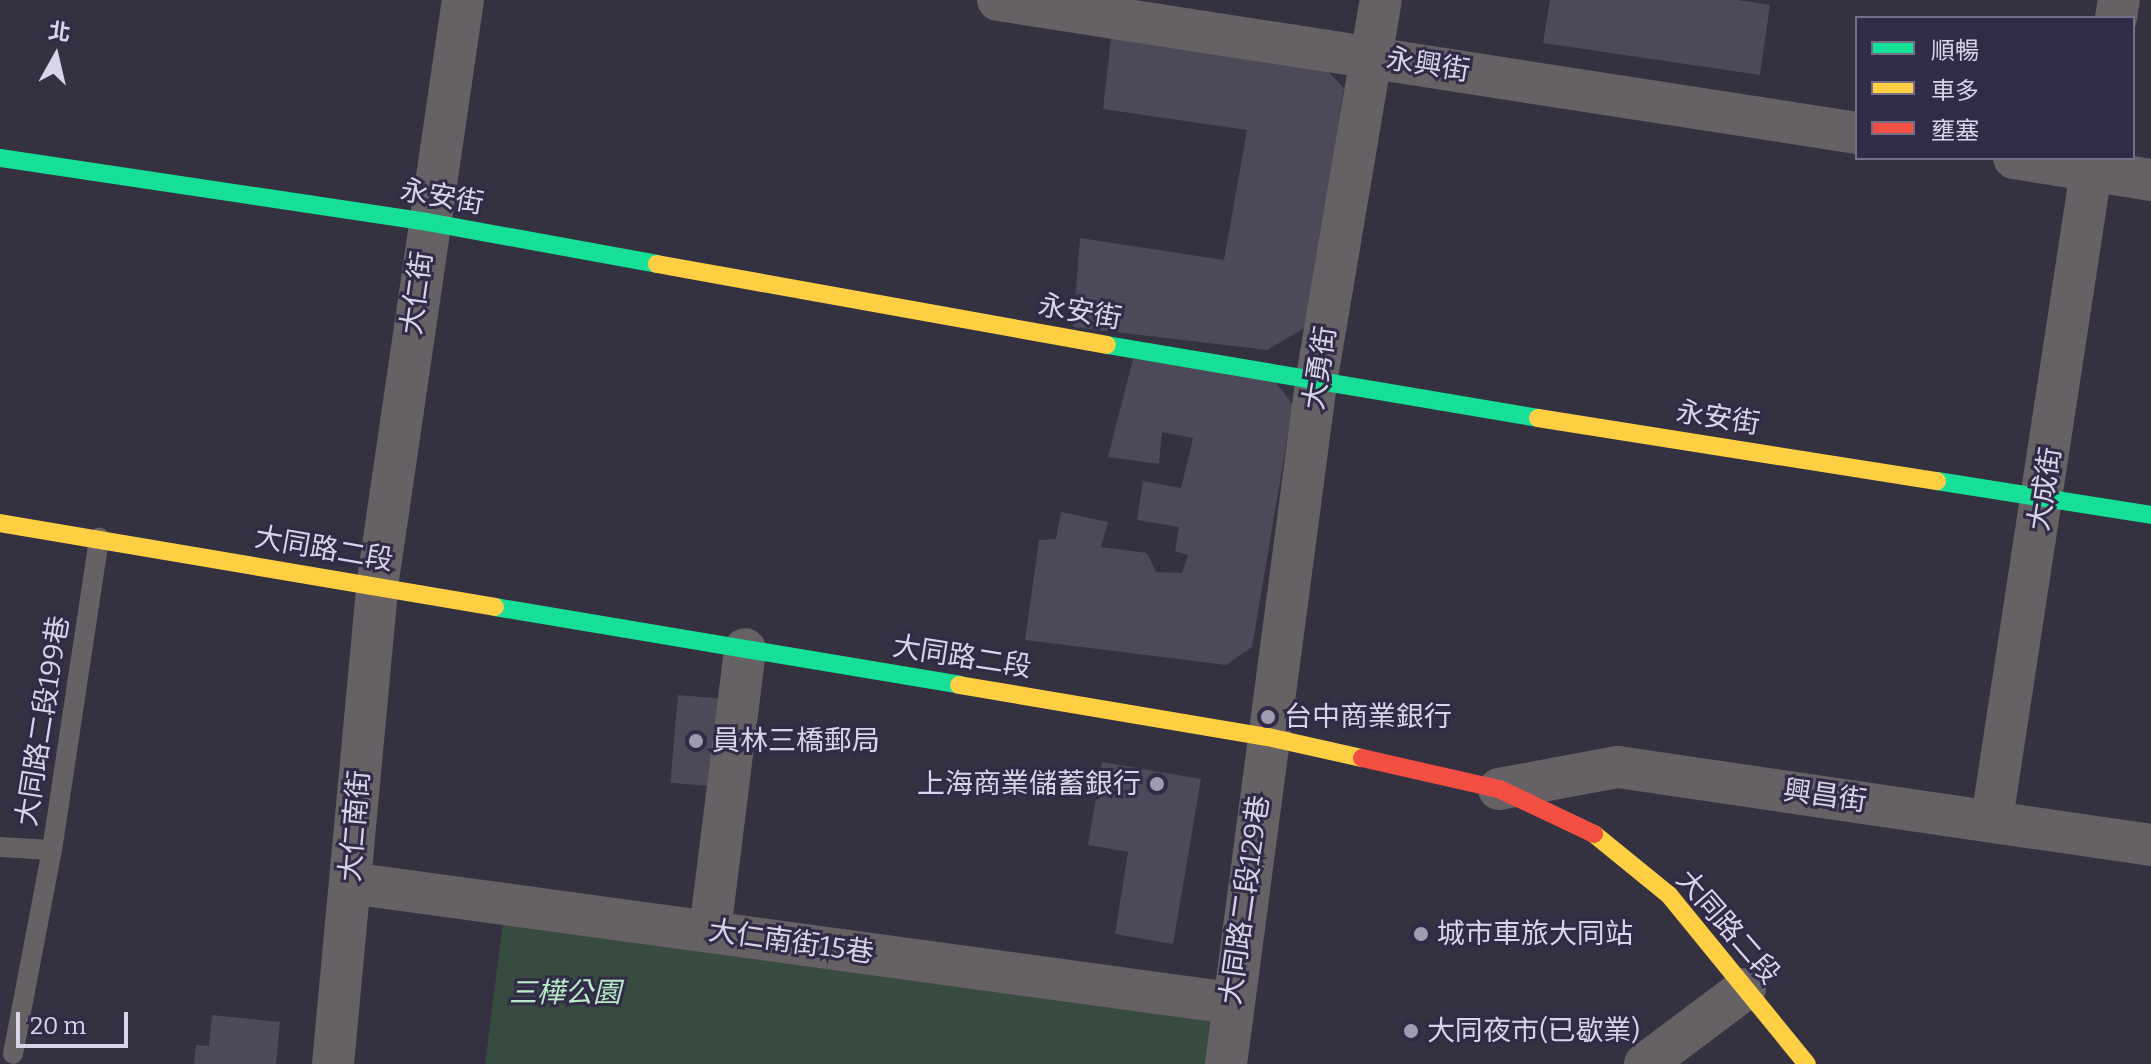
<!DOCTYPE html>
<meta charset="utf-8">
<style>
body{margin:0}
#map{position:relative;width:2151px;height:1064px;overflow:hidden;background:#343141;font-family:Bitter,"Noto Sans TC",serif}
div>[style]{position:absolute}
.green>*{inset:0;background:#374b40}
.building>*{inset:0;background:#4c4a58;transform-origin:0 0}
.lane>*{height:20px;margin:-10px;padding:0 10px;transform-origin:10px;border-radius:10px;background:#666164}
.street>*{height:42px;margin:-21px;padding:0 21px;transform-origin:21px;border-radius:21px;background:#666164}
.fast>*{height:18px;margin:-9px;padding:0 9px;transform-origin:9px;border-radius:9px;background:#16e098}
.slow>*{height:18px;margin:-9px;padding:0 9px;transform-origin:9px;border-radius:9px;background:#ffcf43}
.jam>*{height:18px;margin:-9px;padding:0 9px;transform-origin:9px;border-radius:9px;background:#f24e42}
.dots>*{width:22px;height:22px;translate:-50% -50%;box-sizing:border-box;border:4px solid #312b47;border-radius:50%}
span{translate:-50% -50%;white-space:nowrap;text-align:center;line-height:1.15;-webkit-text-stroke:6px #312b47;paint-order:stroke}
.street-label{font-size:28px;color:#d7d5e7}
.poi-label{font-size:28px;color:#d7d5e7}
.left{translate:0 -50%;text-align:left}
.right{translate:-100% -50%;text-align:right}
.park-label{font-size:28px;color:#b9ecc9;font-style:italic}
.legend{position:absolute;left:1855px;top:16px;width:280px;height:144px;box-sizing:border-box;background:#312b47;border:2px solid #736f87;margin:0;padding:10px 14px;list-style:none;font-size:24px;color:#d7d5e7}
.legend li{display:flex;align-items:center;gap:16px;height:40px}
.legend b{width:40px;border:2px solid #736f87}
.north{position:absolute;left:16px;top:16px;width:80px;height:80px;-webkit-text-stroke:6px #312b47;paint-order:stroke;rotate:8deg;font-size:22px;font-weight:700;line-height:32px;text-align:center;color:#d7d5e7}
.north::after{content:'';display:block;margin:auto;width:28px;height:36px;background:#d7d5e7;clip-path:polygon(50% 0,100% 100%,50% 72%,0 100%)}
.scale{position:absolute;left:16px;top:1012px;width:112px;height:36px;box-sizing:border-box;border:4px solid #d7d5e7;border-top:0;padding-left:10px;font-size:24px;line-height:28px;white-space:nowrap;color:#d7d5e7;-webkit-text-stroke:6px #312b47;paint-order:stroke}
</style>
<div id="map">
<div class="green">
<i style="clip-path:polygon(504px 914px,1230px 1012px,1226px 1064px,485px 1064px)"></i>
</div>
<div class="building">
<i style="clip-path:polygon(1550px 0,1738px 0,1770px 5px,1760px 75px,1543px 43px)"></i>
<i style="clip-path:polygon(1112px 29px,1319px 62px,1344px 88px,1308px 326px,1267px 350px,1073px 327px,1080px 238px,1224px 260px,1247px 130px,1103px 109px)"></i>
<i style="clip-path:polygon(1133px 359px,1274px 380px,1293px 405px,1252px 647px,1226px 665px,1025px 640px,1039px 540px,1056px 539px,1061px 512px,1108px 522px,1101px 547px,1147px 553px,1156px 572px,1182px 573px,1188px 555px,1175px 551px,1179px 527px,1137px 520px,1143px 481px,1181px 488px,1193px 438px,1162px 432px,1159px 464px,1108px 457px)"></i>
<i style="left:678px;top:695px;width:44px;height:88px;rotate:5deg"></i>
<i style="clip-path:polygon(1102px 762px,1201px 779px,1173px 944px,1115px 934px,1128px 852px,1088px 845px)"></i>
<i style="clip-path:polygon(212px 1015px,280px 1022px,276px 1064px,194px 1064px,196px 1045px,209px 1046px)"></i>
</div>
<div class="lane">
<i style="left:0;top:847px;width:52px;rotate:3.3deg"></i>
<i style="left:13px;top:1054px;width:208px;rotate:-79.2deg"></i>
<i style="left:52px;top:850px;width:316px;rotate:-81.4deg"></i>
</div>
<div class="street">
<i style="left:998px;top:0;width:869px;rotate:8.8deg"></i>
<i style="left:2116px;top:18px;width:18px;rotate:-81deg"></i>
<i style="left:2014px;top:158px;width:139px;rotate:9.1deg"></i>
<i style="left:1499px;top:789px;width:121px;rotate:-10.5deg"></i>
<i style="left:1618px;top:767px;width:539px;rotate:8.33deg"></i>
<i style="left:1992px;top:819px;width:669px;rotate:-81.31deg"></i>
<i style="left:350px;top:883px;width:889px;rotate:7.76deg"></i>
<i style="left:710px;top:931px;width:284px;rotate:-82.9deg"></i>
<i style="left:333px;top:1064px;width:479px;rotate:-84.7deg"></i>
<i style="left:377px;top:587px;width:593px;rotate:-81.67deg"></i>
<i style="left:1226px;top:1064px;width:687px;rotate:-82.47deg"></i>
<i style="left:1316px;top:383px;width:388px;rotate:-80.4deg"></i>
<i style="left:1645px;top:1064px;width:125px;rotate:-36.9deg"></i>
</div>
<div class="fast">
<i style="left:0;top:158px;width:432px;rotate:8.5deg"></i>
<i style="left:427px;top:222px;width:234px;rotate:10.3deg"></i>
<i style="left:1107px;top:345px;width:437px;rotate:9.6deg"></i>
<i style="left:1937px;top:481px;width:217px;rotate:9deg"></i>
<i style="left:495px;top:607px;width:471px;rotate:9.5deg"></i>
</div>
<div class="slow">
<i style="left:657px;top:264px;width:457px;rotate:10.2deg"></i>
<i style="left:1538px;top:418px;width:404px;rotate:9deg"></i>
<i style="left:0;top:523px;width:502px;rotate:9.63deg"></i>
<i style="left:959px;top:685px;width:313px;rotate:9.6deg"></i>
<i style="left:1268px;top:737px;width:96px;rotate:12.6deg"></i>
<i style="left:1594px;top:834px;width:97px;rotate:39.1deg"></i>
<i style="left:1669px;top:895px;width:218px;rotate:50.8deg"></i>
</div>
<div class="jam">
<i style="left:1362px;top:758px;width:140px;rotate:12.8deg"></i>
<i style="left:1499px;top:789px;width:105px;rotate:25.3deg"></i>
</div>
<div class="dots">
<i style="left:1268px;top:717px;background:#9e9cad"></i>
<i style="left:696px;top:741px;background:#9e9cad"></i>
<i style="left:1157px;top:784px;background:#9e9cad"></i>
<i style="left:1421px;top:934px;background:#9e9cad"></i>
<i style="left:1411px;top:1031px;background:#9e9cad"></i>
</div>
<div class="street-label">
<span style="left:1428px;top:65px;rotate:9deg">永興街</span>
<span style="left:442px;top:197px;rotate:10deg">永安街</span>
<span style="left:417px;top:293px;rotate:-82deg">大仁街</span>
<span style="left:1080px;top:312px;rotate:10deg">永安街</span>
<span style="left:1320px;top:368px;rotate:-81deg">大勇街</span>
<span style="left:1718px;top:418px;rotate:9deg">永安街</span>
<span style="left:2045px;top:489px;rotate:-81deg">大成街</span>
<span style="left:324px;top:549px;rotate:10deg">大同路二段</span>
<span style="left:962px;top:657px;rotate:9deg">大同路二段</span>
<span style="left:43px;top:721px;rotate:-81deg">大同路二段199巷</span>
<span style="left:1825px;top:796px;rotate:8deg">興昌街</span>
<span style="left:355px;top:826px;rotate:-85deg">大仁南街</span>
<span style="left:1245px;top:900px;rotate:-82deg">大同路二段129巷</span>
<span style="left:1728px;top:927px;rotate:49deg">大同路二段</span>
<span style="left:791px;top:942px;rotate:8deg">大仁南街15巷</span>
</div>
<div class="poi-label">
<span class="left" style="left:1284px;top:717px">台中商業銀行</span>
<span class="left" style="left:712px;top:741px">員林三橋郵局</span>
<span class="right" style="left:1141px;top:784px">上海商業儲蓄銀行</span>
<span class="left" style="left:1437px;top:934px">城市車旅大同站</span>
<span class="left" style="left:1427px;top:1031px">大同夜市(已歇業)</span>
</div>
<div class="park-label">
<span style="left:565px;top:993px">三樺公園</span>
</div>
<ul class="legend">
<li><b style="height:10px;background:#16e098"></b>順暢</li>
<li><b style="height:10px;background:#ffcf43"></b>車多</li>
<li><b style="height:10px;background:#f24e42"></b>壅塞</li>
</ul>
<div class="north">北</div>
<div class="scale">20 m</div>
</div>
